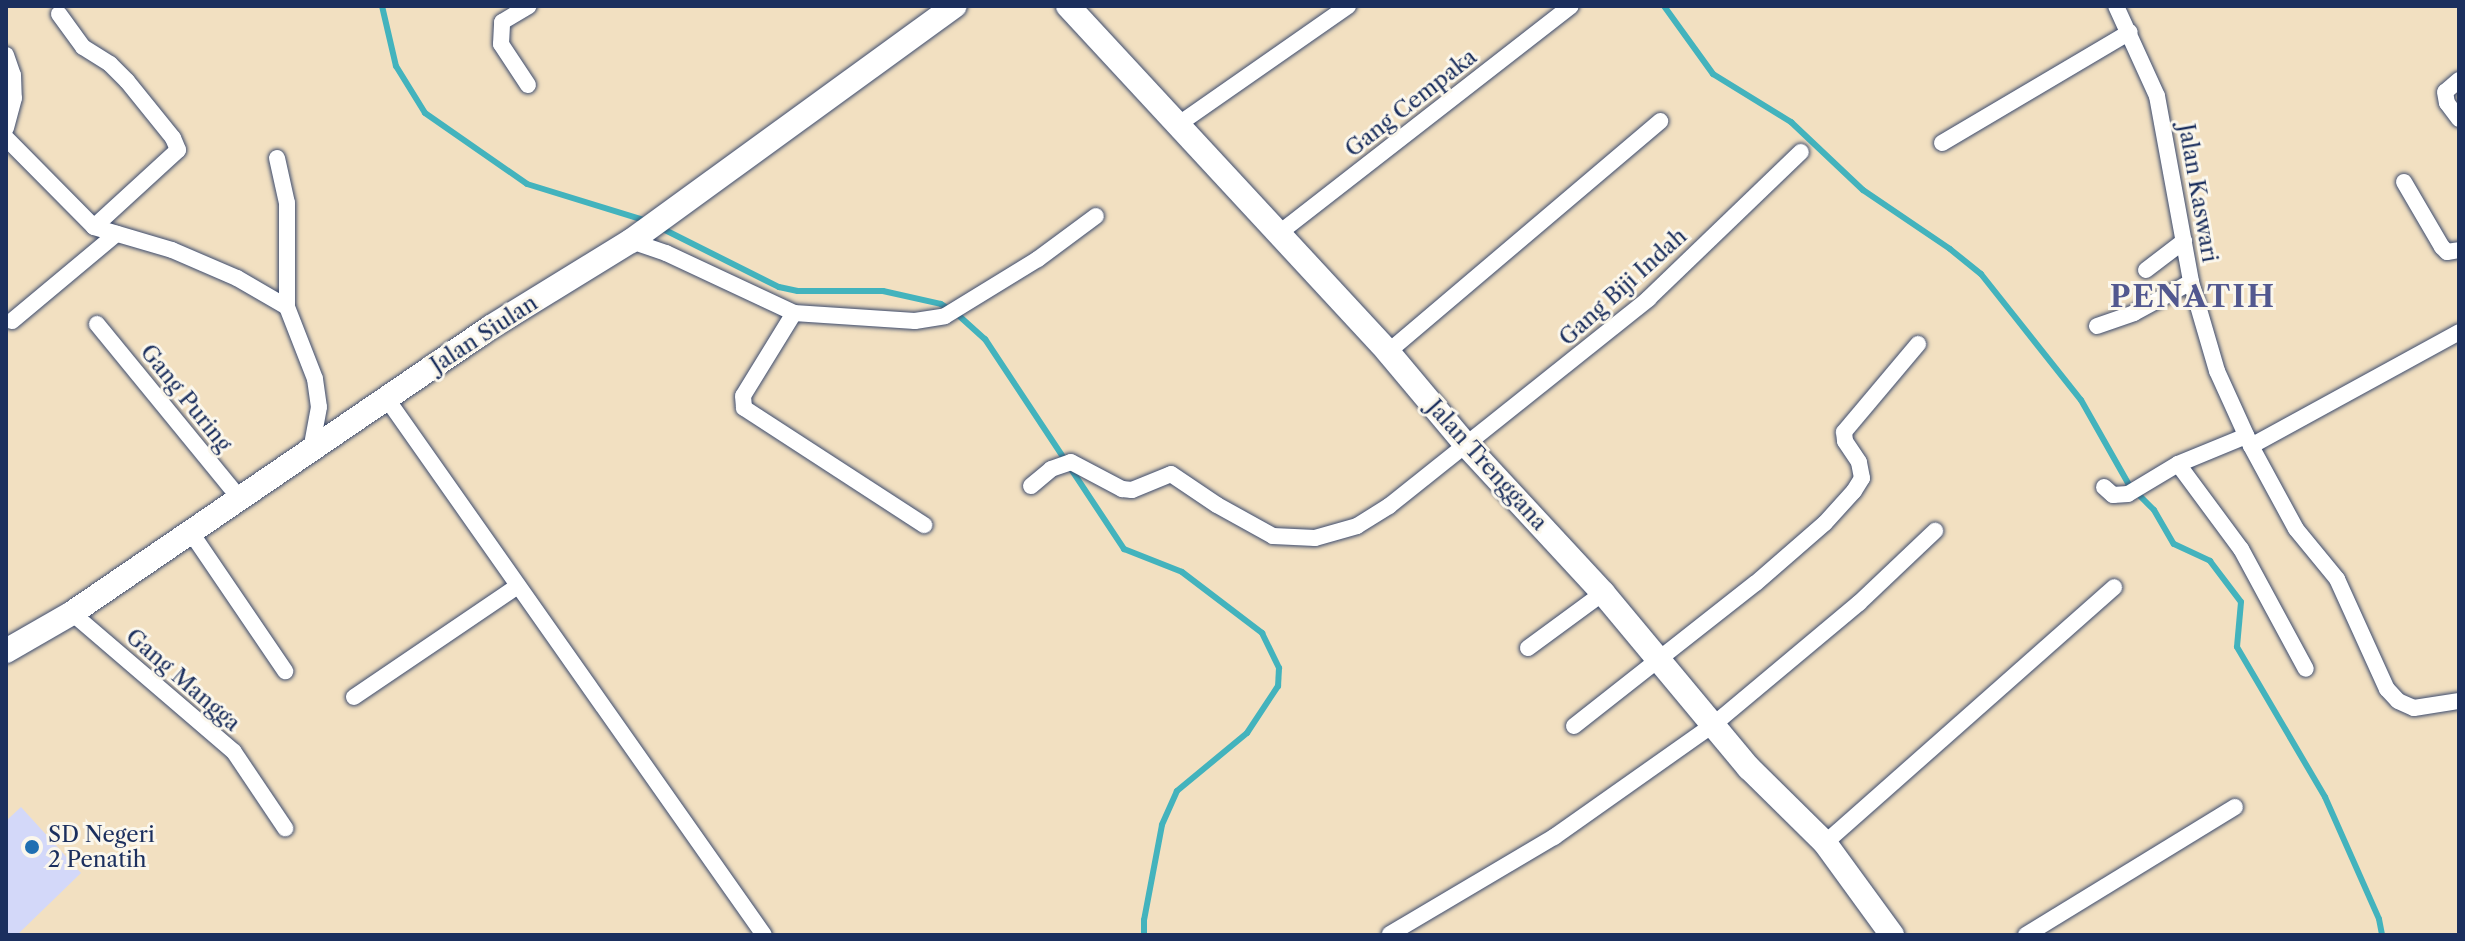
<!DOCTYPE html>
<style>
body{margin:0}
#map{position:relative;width:2465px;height:941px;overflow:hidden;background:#f2e0c1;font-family:"Libre Caslon Text",serif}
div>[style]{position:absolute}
.built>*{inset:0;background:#d3d8f9}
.stream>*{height:6px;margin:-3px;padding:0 3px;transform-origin:3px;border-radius:3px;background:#43b3bd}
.roads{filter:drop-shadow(0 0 2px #3b4a6d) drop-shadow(0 0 2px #3b4a6d)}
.street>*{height:16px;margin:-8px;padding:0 8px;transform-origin:8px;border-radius:8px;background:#fff}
.secondary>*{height:24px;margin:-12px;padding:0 12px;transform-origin:12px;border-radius:12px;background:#fff}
.dots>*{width:22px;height:22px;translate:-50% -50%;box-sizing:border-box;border:4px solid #fbf7ec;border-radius:50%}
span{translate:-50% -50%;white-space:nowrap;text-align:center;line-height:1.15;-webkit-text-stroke:6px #fbf7ec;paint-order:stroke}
.street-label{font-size:22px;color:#1b2f5e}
.poi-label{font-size:22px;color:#1b2f5e}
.left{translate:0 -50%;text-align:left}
.district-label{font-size:30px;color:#52588f;font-weight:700;letter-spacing:2px}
.frame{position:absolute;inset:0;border:8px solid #1b2f5e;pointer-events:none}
</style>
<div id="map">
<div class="built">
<i style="clip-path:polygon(21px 807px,81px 873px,17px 935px,6px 935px,6px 821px)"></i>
</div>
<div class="stream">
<i style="left:382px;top:6px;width:62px;rotate:76.9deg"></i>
<i style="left:396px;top:66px;width:55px;rotate:58.3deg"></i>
<i style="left:425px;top:113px;width:124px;rotate:34.8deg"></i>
<i style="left:527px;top:184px;width:126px;rotate:17.1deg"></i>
<i style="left:1664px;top:6px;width:84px;rotate:54.2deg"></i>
<i style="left:1713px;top:74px;width:92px;rotate:31.6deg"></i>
<i style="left:1791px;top:122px;width:99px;rotate:43.4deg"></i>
<i style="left:1863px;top:190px;width:105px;rotate:34.1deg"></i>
<i style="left:1950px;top:249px;width:40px;rotate:39deg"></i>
<i style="left:1981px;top:274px;width:161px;rotate:51.6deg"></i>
<i style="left:2081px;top:400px;width:98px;rotate:60.5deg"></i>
<i style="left:2129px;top:485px;width:35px;rotate:45deg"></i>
<i style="left:2154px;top:510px;width:39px;rotate:60deg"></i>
<i style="left:2174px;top:544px;width:40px;rotate:25deg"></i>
<i style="left:2210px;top:561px;width:51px;rotate:52.9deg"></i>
<i style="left:2241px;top:602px;width:45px;rotate:95.1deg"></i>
<i style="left:2237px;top:647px;width:174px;rotate:59.6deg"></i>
<i style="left:2325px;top:797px;width:133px;rotate:66.1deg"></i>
<i style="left:2379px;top:919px;width:16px;rotate:79deg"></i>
<i style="left:661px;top:228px;width:132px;rotate:26.6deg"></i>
<i style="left:779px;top:287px;width:19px;rotate:12deg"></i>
<i style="left:798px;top:291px;width:85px"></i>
<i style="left:883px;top:291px;width:59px;rotate:12.6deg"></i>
<i style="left:941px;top:304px;width:19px;rotate:32deg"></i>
<i style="left:957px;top:314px;width:38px;rotate:42deg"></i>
<i style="left:985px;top:339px;width:252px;rotate:56.5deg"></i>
<i style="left:1124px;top:549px;width:62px;rotate:21.6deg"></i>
<i style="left:1182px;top:572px;width:101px;rotate:37.3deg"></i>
<i style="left:1262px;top:633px;width:39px;rotate:64deg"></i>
<i style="left:1279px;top:668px;width:18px;rotate:93deg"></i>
<i style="left:1278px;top:686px;width:56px;rotate:123.4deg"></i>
<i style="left:1247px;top:733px;width:91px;rotate:140.4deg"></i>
<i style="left:1177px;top:791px;width:37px;rotate:114deg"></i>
<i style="left:1162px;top:825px;width:97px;rotate:100.7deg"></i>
<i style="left:1144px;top:920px;width:15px;rotate:90deg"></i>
</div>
<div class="roads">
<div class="street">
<i style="left:2116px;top:6px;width:99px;rotate:65.5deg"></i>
<i style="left:2157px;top:96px;width:189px;rotate:79.6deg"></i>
<i style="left:2191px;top:282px;width:93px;rotate:73.7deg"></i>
<i style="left:2217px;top:371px;width:82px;rotate:65.6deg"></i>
<i style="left:2251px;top:446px;width:94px;rotate:61.5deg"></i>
<i style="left:2296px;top:529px;width:65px;rotate:50.6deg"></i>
<i style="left:2337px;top:579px;width:121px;rotate:65.6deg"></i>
<i style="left:2387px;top:689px;width:16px;rotate:47deg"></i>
<i style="left:2398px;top:701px;width:17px;rotate:24deg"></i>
<i style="left:2414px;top:708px;width:46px;rotate:-8.8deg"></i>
<i style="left:59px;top:14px;width:41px;rotate:54deg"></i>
<i style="left:83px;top:47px;width:32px;rotate:32deg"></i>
<i style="left:110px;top:64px;width:24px;rotate:45deg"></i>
<i style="left:127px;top:81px;width:73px;rotate:51.1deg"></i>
<i style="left:173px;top:138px;width:13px;rotate:67deg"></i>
<i style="left:178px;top:150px;width:114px;rotate:137.5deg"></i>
<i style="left:94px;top:227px;width:81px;rotate:16.4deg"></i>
<i style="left:172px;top:250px;width:71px;rotate:23.3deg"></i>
<i style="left:237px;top:278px;width:58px;rotate:30.1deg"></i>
<i style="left:287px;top:307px;width:77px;rotate:68.7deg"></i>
<i style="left:315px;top:379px;width:28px;rotate:82deg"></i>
<i style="left:319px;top:407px;width:44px;rotate:100.5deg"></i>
<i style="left:6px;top:55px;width:21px;rotate:71deg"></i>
<i style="left:13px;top:75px;width:23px;rotate:88deg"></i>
<i style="left:14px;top:98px;width:31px;rotate:105deg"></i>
<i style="left:2459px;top:80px;width:18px;rotate:139deg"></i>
<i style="left:2445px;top:92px;width:11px;rotate:80deg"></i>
<i style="left:2447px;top:103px;width:20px;rotate:53deg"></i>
<i style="left:528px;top:85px;width:49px;rotate:-123.4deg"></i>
<i style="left:501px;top:44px;width:22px;rotate:-87deg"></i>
<i style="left:502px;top:22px;width:31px;rotate:-31deg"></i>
<i style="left:1176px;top:126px;width:210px;rotate:-34.9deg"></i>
<i style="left:6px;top:138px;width:125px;rotate:45.3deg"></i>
<i style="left:1942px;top:143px;width:218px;rotate:-30.6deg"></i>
<i style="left:277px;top:158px;width:46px;rotate:77.5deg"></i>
<i style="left:287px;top:203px;width:104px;rotate:90deg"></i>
<i style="left:2404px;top:182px;width:75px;rotate:59.7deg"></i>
<i style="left:2442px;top:247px;width:7px;rotate:45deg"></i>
<i style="left:2447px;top:252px;width:12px;rotate:-9deg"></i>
<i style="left:1278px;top:234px;width:371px;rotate:-37.9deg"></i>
<i style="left:631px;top:241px;width:37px;rotate:19deg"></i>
<i style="left:666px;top:253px;width:141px;rotate:25.1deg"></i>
<i style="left:794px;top:313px;width:97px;rotate:121.6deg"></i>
<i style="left:743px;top:396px;width:12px;rotate:85deg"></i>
<i style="left:744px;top:408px;width:215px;rotate:33deg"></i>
<i style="left:2146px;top:270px;width:48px;rotate:-37.3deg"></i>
<i style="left:794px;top:313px;width:121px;rotate:3.8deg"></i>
<i style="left:915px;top:321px;width:30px;rotate:-9deg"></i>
<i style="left:945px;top:316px;width:109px;rotate:-31.5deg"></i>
<i style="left:1038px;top:259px;width:72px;rotate:-36.6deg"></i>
<i style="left:12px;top:321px;width:136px;rotate:-39.9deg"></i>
<i style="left:97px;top:324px;width:227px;rotate:50.7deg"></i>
<i style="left:2097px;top:326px;width:39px;rotate:-19deg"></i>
<i style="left:2134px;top:313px;width:65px;rotate:-28.5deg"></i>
<i style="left:1388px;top:352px;width:357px;rotate:-40.3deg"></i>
<i style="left:387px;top:399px;width:655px;rotate:54.88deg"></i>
<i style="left:2251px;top:446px;width:237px;rotate:-28.7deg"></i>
<i style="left:2178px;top:464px;width:106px;rotate:53.5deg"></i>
<i style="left:2241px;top:549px;width:136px;rotate:61.6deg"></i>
<i style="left:1031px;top:486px;width:26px;rotate:-40deg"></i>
<i style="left:1051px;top:469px;width:21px;rotate:-19deg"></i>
<i style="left:1071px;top:462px;width:58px;rotate:27.9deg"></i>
<i style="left:1122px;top:489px;width:10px;rotate:6deg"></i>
<i style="left:1132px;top:490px;width:42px;rotate:-22.3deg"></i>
<i style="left:1171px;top:474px;width:55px;rotate:34deg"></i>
<i style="left:1217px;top:505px;width:64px;rotate:29deg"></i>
<i style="left:1273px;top:536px;width:42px;rotate:2.7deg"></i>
<i style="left:1315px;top:538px;width:44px;rotate:-15.9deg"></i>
<i style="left:1357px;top:526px;width:38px;rotate:-32deg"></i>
<i style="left:1389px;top:506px;width:332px;rotate:-38.6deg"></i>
<i style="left:1648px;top:299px;width:212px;rotate:-43.9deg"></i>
<i style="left:2104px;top:487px;width:12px;rotate:42deg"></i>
<i style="left:2113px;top:495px;width:15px;rotate:-4deg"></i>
<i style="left:2128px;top:494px;width:58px;rotate:-31deg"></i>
<i style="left:2178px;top:464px;width:74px;rotate:-22.4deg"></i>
<i style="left:192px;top:534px;width:166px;rotate:55.8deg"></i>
<i style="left:72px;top:613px;width:213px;rotate:40.6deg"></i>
<i style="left:234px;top:752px;width:92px;rotate:56.1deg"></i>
<i style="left:1528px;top:648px;width:93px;rotate:-36.3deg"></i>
<i style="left:354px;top:697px;width:198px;rotate:-34.1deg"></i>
<i style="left:1574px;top:726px;width:231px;rotate:-38.2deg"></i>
<i style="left:1756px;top:583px;width:91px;rotate:-41deg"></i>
<i style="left:1825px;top:523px;width:43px;rotate:-47.8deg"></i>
<i style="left:1854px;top:491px;width:15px;rotate:-58deg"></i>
<i style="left:1862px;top:478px;width:16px;rotate:-101deg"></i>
<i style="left:1859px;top:462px;width:25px;rotate:-124deg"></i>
<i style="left:1845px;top:441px;width:9px;rotate:-96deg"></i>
<i style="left:1844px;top:432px;width:115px;rotate:-49.9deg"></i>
<i style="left:1825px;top:843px;width:386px;rotate:-41.5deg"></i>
<i style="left:1390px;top:934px;width:191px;rotate:-30.6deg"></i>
<i style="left:1554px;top:837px;width:194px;rotate:-35.2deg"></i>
<i style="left:1713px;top:725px;width:190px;rotate:-39.9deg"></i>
<i style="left:1859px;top:603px;width:105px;rotate:-43.5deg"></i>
<i style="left:2026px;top:935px;width:245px;rotate:-31.5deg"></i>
</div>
<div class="secondary">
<i style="left:1068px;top:6px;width:471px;rotate:47.2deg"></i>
<i style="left:1388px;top:352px;width:121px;rotate:50deg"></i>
<i style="left:1466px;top:445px;width:202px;rotate:47.2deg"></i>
<i style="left:1603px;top:593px;width:228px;rotate:50.2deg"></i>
<i style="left:1749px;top:768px;width:107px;rotate:44.6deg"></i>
<i style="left:1825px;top:843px;width:114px;rotate:53.9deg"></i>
<i style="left:6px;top:651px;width:76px;rotate:-29.9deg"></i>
<i style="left:72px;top:613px;width:507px;rotate:-34.32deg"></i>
<i style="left:491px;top:327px;width:164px;rotate:-31.6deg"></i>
<i style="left:631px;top:241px;width:400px;rotate:-36deg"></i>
</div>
</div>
<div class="dots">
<i style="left:32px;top:847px;background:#1f6fb2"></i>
</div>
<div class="street-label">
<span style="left:1411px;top:103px;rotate:-38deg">Gang Cempaka</span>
<span style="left:2198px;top:193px;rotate:80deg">Jalan Kaswari</span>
<span style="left:1623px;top:287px;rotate:-42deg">Gang Biji Indah</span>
<span style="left:484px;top:334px;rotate:-33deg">Jalan Siulan</span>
<span style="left:186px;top:398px;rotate:51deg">Gang Puring</span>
<span style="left:1487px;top:465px;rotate:48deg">Jalan Trenggana</span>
<span style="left:183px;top:680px;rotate:41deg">Gang Mangga</span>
</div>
<div class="poi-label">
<span class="left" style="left:48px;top:847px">SD Negeri<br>2 Penatih</span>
</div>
<div class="district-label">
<span style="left:2193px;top:297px">PENATIH</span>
</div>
<div class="frame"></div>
</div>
